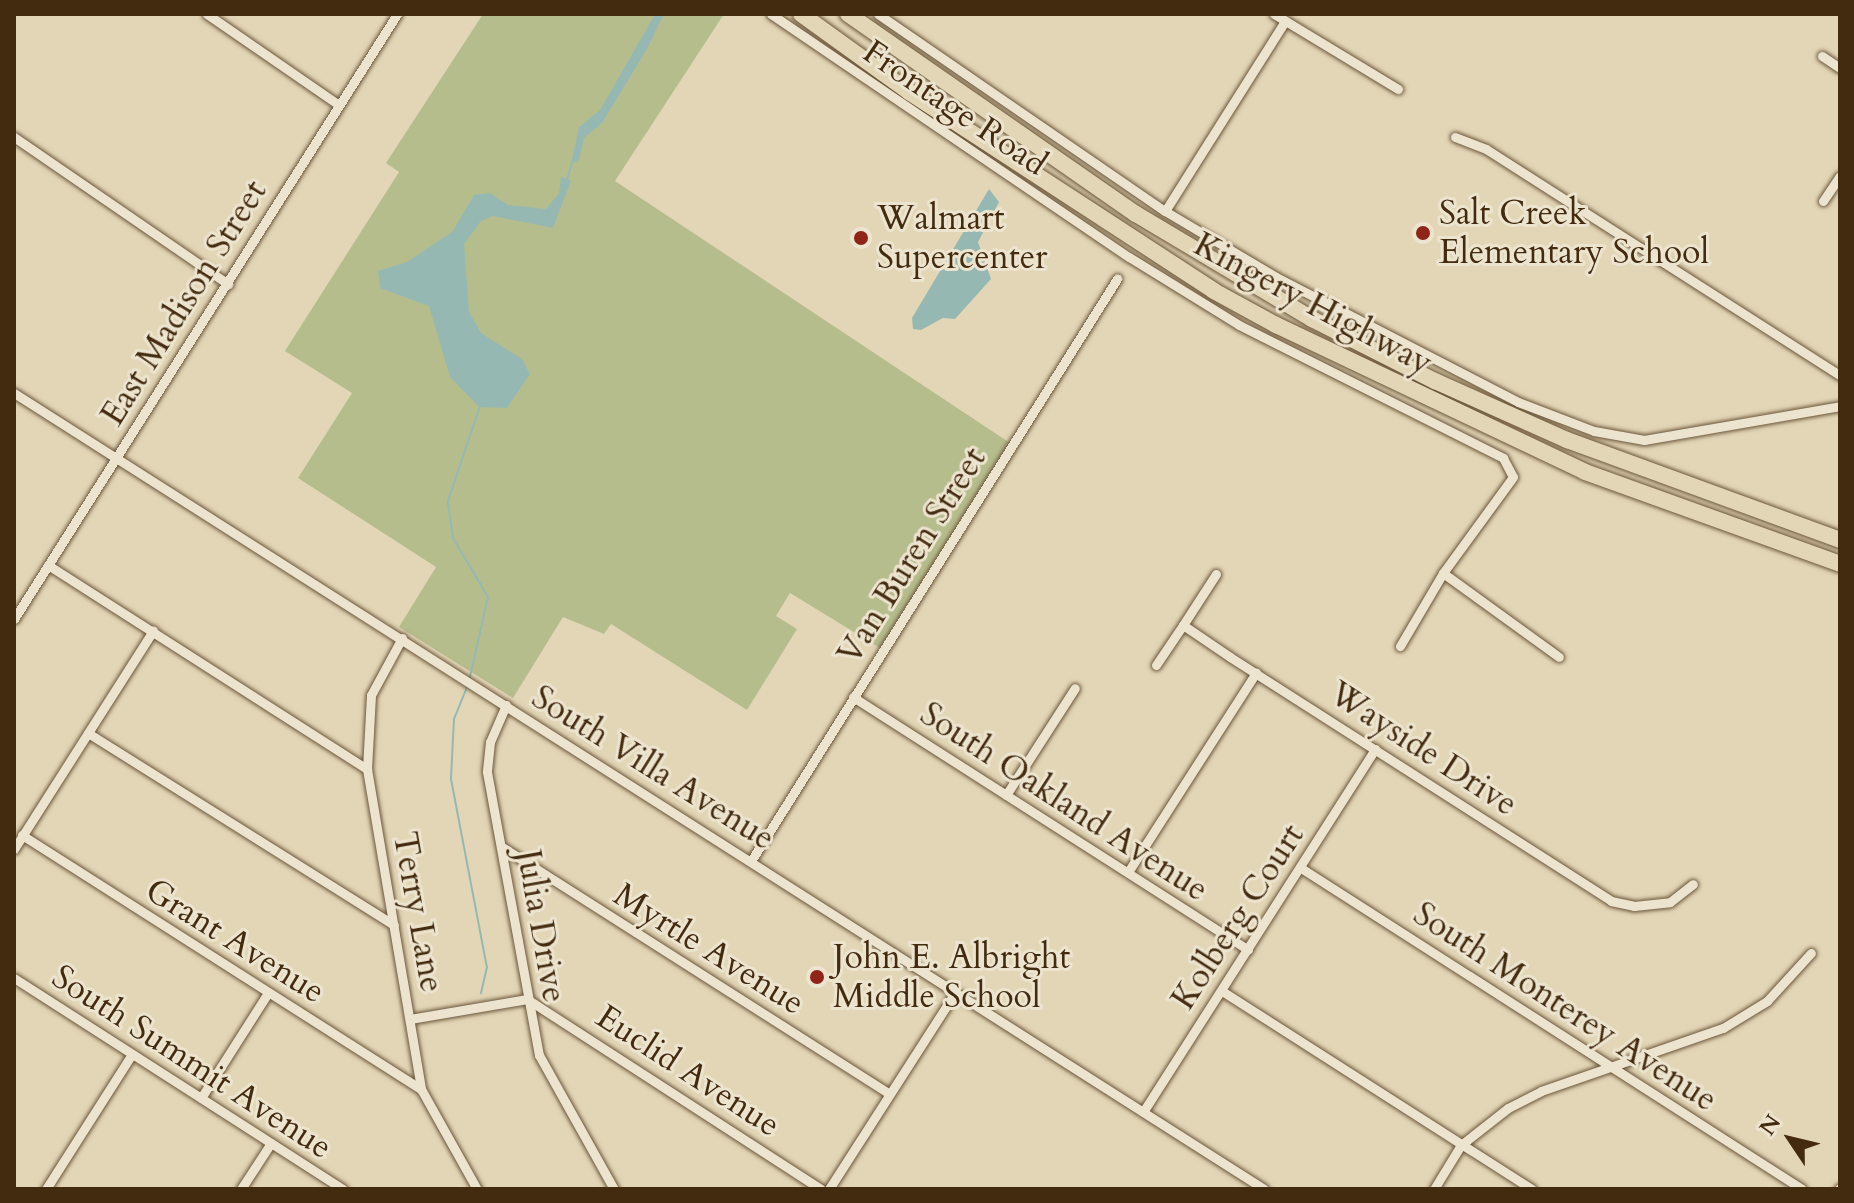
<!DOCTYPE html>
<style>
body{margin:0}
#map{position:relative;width:1854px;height:1203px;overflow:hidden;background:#e3d6b7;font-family:Cardo,serif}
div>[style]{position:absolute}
.green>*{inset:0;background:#b6bd8d}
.water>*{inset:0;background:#95b9b2}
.stream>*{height:2px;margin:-1px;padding:0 1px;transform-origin:1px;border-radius:1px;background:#95b9b2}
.roads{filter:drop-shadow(0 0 2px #6b5639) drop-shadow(0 0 2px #6b5639)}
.street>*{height:9px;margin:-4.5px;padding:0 4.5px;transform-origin:4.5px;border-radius:4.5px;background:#ede4d0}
.highway>*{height:16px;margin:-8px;padding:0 8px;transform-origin:8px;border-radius:8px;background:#e3d6b7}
.dots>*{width:22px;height:22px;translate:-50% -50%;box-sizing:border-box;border:4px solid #ede4d0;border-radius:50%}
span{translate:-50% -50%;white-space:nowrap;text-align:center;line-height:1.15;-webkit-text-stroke:6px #ede4d0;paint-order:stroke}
.street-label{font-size:34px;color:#432b0f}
.poi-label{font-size:34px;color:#432b0f}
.left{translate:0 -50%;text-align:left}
.frame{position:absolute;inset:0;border:16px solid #432b0f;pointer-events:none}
.north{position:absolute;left:1750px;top:1099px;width:80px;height:80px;-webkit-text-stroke:6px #ede4d0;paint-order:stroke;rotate:305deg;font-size:22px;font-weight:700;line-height:32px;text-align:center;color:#432b0f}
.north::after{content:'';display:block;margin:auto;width:28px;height:36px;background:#432b0f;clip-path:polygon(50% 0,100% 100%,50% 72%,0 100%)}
</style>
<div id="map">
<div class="green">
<i style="clip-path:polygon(483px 14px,724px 14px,615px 181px,1010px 443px,880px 648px,790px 593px,776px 616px,797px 629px,747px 710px,611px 624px,604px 634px,563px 617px,513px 698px,399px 627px,436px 567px,298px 478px,352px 393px,285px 351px,399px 172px,386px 163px)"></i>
</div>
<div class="water">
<i style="clip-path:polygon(655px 14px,664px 14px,647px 49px,602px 123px,584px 138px,579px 160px,571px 164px,579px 127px,600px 110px)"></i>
<i style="clip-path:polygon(561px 176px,571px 181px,553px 228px,493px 216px,481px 221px,464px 244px,469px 312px,481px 333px,522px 359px,530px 374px,507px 408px,479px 407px,450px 377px,429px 306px,380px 288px,378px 271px,407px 262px,452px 232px,474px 195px,490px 193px,508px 205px,546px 209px,559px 193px)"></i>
<i style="clip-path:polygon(989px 189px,999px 202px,978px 242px,991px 279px,955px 319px,943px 318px,921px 330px,913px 329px,912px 318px)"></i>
</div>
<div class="stream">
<i style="left:567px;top:180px;width:18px;rotate:-74deg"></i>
<i style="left:469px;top:681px;width:86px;rotate:-77.3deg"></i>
<i style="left:488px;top:597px;width:69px;rotate:-120.7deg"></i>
<i style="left:453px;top:538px;width:37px;rotate:-98deg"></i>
<i style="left:448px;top:501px;width:100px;rotate:-71.4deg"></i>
<i style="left:467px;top:687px;width:35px;rotate:112deg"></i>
<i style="left:454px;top:719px;width:60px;rotate:92.9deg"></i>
<i style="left:451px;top:779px;width:191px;rotate:79.2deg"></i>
<i style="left:487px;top:967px;width:27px;rotate:103deg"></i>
</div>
<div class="roads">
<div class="street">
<i style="left:207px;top:14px;width:160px;rotate:34.6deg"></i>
<i style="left:771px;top:14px;width:433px;rotate:34.2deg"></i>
<i style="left:1129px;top:257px;width:129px;rotate:31.7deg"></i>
<i style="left:1239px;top:325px;width:296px;rotate:26.7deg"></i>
<i style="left:1503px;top:458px;width:21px;rotate:62deg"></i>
<i style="left:1513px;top:477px;width:119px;rotate:126.1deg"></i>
<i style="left:1443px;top:573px;width:85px;rotate:120.5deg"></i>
<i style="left:878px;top:14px;width:348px;rotate:34.5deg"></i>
<i style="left:1165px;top:211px;width:129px;rotate:30.7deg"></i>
<i style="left:1276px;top:277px;width:272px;rotate:27.3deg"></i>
<i style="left:1518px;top:402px;width:81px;rotate:20.9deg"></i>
<i style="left:1594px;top:431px;width:51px;rotate:10.2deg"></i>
<i style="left:1644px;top:440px;width:199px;rotate:-9.8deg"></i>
<i style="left:1274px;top:14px;width:145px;rotate:31.2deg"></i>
<i style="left:1822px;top:56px;width:22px;rotate:34deg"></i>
<i style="left:14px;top:137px;width:260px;rotate:34.5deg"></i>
<i style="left:1455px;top:137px;width:33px;rotate:21deg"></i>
<i style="left:1486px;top:149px;width:420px;rotate:32.6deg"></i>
<i style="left:1823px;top:201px;width:30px;rotate:-56deg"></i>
<i style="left:1165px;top:211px;width:225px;rotate:-57.7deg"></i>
<i style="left:14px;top:393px;width:1482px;rotate:32.49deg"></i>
<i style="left:48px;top:565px;width:379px;rotate:32.6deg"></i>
<i style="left:1443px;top:573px;width:143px;rotate:35.9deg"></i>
<i style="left:1216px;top:574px;width:61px;rotate:122.9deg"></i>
<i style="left:1183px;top:625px;width:57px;rotate:34.2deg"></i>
<i style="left:1230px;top:657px;width:452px;rotate:32.6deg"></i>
<i style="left:1611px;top:901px;width:24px;rotate:12deg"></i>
<i style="left:1634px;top:906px;width:36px;rotate:-6deg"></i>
<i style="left:1670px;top:902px;width:29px;rotate:-38deg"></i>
<i style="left:14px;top:619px;width:716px;rotate:-57.66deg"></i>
<i style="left:402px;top:638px;width:65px;rotate:118.5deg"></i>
<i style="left:371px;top:695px;width:74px;rotate:93.1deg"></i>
<i style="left:367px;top:769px;width:325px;rotate:80.4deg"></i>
<i style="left:421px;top:1089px;width:115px;rotate:60.8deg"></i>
<i style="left:1156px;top:665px;width:48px;rotate:-56deg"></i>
<i style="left:853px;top:697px;width:469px;rotate:32.6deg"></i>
<i style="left:506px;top:705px;width:40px;rotate:113.4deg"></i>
<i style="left:490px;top:742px;width:30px;rotate:96deg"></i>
<i style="left:487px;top:772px;width:288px;rotate:79.6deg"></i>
<i style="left:539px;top:1055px;width:154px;rotate:60.8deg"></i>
<i style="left:88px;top:733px;width:361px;rotate:32.1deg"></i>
<i style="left:1006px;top:795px;width:127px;rotate:-57.2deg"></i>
<i style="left:22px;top:835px;width:473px;rotate:32.5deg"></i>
<i style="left:502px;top:847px;width:459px;rotate:32.5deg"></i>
<i style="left:14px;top:849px;width:259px;rotate:-57.5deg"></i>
<i style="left:751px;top:861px;width:688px;rotate:-57.84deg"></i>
<i style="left:1301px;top:868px;width:595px;rotate:32.65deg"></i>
<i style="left:1128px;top:872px;width:237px;rotate:-57.3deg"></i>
<i style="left:14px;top:978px;width:391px;rotate:32.7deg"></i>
<i style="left:1222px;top:991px;width:368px;rotate:32.6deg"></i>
<i style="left:410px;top:1019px;width:119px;rotate:-9.7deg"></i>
<i style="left:527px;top:999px;width:350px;rotate:32.9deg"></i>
<i style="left:201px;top:1098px;width:125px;rotate:-57.5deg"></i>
<i style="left:1143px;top:1112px;width:431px;rotate:-57.4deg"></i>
<i style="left:46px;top:1189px;width:160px;rotate:-57.5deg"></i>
<i style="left:241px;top:1189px;width:55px;rotate:-56.9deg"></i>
<i style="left:829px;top:1189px;width:233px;rotate:-57.3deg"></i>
<i style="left:1434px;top:1189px;width:52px;rotate:-58.5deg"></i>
<i style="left:1461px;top:1145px;width:60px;rotate:-38.2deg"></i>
<i style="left:1508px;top:1108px;width:37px;rotate:-27deg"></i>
<i style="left:1541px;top:1091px;width:193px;rotate:-19.1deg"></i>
<i style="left:1723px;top:1028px;width:52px;rotate:-31.5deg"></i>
<i style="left:1767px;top:1001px;width:65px;rotate:-47.5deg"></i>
<i style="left:1839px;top:1189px;width:1px;rotate:-45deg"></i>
</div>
<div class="highway">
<i style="left:801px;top:14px;width:133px;rotate:35.8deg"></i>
<i style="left:909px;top:92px;width:364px;rotate:33.1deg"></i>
<i style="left:1214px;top:291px;width:71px;rotate:28.7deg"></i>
<i style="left:1276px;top:325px;width:342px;rotate:25.4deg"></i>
<i style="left:1585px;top:472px;width:271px;rotate:19.8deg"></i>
<i style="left:848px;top:14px;width:351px;rotate:34.8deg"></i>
<i style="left:1136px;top:214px;width:205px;rotate:30.8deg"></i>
<i style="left:1312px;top:319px;width:138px;rotate:26.8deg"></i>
<i style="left:1435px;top:381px;width:145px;rotate:24.1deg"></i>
<i style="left:1567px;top:440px;width:291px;rotate:20.1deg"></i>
</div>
</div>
<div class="dots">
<i style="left:1423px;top:233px;background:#8f2418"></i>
<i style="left:861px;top:238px;background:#8f2418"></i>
<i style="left:817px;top:977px;background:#8f2418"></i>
</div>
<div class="street-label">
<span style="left:955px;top:108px;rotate:34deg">Frontage Road</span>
<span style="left:184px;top:303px;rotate:-58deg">East Madison Street</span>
<span style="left:1313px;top:304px;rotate:28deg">Kingery Highway</span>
<span style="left:912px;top:556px;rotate:-58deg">Van Buren Street</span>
<span style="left:1423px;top:749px;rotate:33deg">Wayside Drive</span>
<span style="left:653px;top:768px;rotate:32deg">South Villa Avenue</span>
<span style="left:1064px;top:802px;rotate:33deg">South Oakland Avenue</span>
<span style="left:418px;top:912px;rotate:80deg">Terry Lane</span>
<span style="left:1238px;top:917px;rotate:-57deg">Kolberg Court</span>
<span style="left:541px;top:926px;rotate:80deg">Julia Drive</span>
<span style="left:235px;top:941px;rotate:32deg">Grant Avenue</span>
<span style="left:709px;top:949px;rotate:32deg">Myrtle Avenue</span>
<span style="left:1565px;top:1007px;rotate:33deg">South Monterey Avenue</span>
<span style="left:192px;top:1062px;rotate:33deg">South Summit Avenue</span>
<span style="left:688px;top:1071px;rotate:33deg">Euclid Avenue</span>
</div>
<div class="poi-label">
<span class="left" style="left:1439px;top:233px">Salt Creek<br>Elementary School</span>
<span class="left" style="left:877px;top:238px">Walmart<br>Supercenter</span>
<span class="left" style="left:833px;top:977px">John E. Albright<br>Middle School</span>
</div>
<div class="frame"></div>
<div class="north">N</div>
</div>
